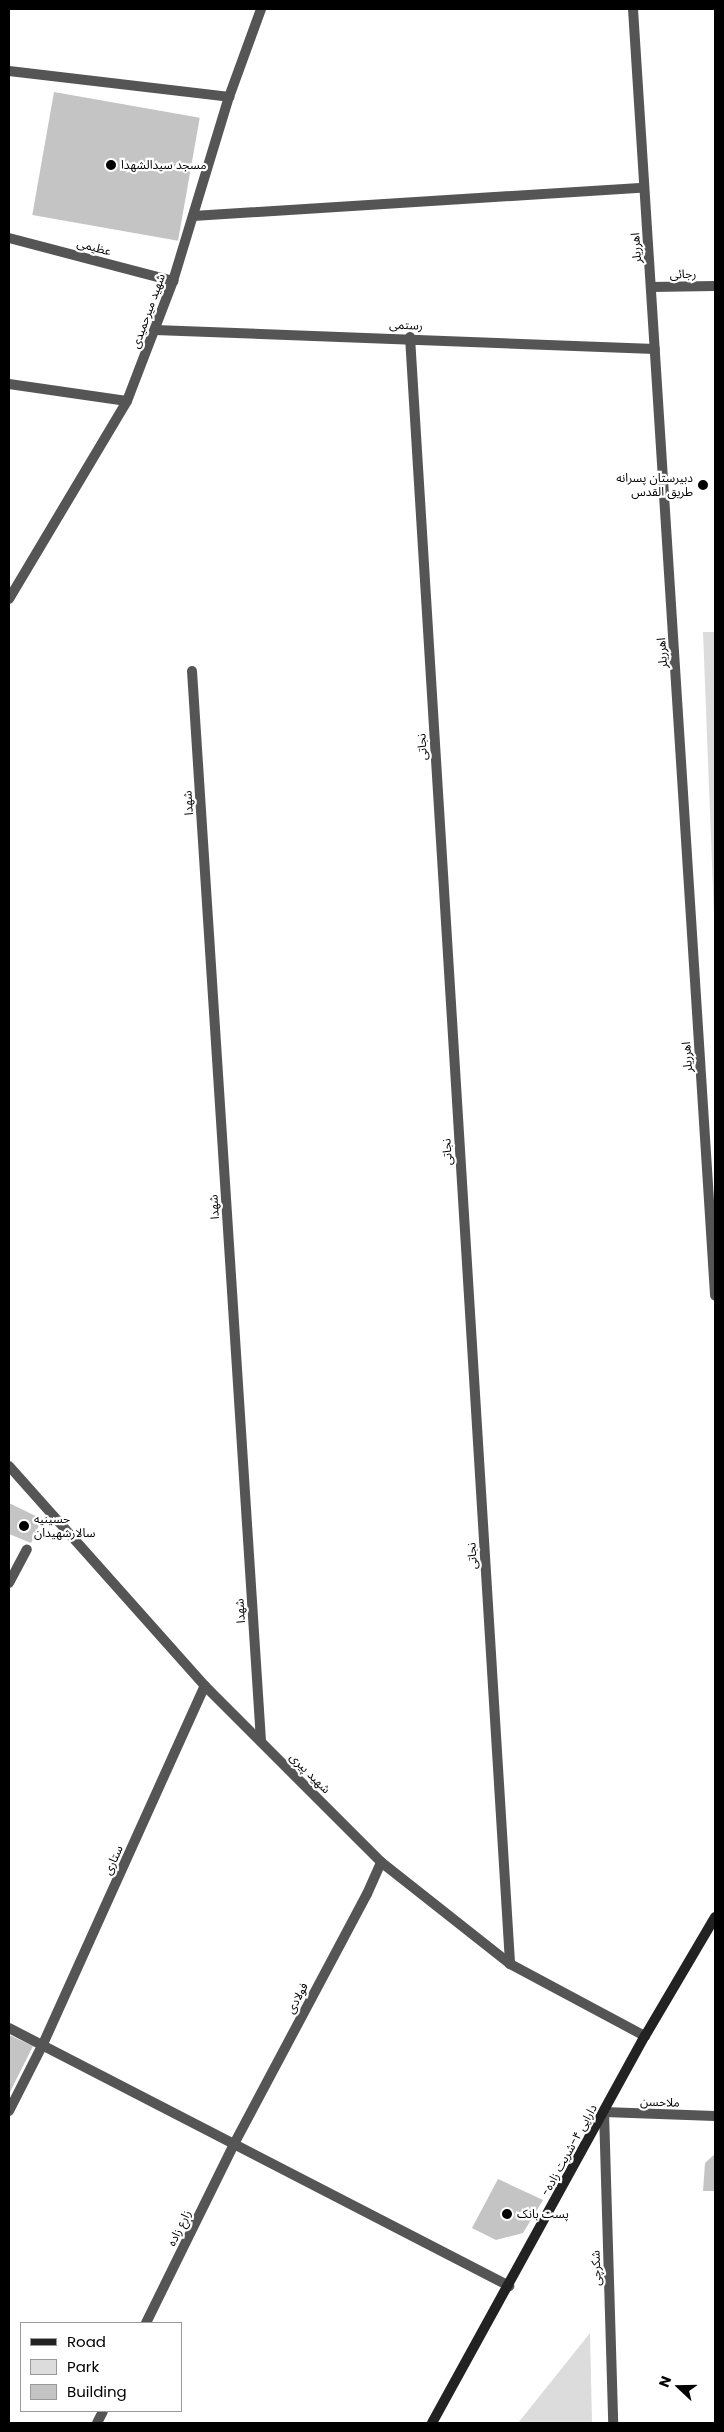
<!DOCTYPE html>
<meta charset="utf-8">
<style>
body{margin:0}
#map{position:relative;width:724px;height:2432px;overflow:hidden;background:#fff;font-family:Poppins,"Noto Sans Arabic",sans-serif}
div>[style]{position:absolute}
.green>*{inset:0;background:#dcdcdc}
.building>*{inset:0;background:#c4c4c4;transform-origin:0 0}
.service>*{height:10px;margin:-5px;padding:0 5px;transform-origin:5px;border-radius:5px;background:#555}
.minor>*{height:10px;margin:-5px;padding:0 5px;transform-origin:5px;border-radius:5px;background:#555}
.tertiary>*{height:10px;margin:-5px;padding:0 5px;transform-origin:5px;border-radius:5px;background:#555}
.secondary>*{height:10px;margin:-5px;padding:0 5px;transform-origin:5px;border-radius:5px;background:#222}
.dots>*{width:14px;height:14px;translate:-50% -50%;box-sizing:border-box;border:2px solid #fff;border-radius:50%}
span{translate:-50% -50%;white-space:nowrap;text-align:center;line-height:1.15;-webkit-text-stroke:4.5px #fff;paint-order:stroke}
.poi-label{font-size:12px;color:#000}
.left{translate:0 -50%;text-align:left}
.right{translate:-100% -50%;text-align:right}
.street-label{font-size:12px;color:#000}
.frame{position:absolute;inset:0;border:10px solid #000;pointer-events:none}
.legend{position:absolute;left:20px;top:2322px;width:162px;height:90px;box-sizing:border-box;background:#fff;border:1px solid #999;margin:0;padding:6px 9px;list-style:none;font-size:15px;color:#000}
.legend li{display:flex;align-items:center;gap:10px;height:25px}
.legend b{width:25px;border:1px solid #999}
.north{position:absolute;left:654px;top:2362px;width:50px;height:50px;-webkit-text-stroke:4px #fff;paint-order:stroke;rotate:291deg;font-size:14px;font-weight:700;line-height:20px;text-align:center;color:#000}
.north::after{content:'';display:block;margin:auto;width:18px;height:22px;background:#000;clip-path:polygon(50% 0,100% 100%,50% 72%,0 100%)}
</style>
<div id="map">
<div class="green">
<i style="clip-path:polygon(703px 632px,715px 632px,715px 941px)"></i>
<i style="clip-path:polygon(590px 2333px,592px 2423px,518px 2423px)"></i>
</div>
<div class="building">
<i style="left:54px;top:92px;width:148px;height:125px;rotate:10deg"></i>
<i style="clip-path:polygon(9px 1503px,42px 1519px,31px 1543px,9px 1534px)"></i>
<i style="clip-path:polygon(9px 2035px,33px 2046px,9px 2094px)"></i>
<i style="clip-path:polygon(715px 2154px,715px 2191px,703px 2191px,705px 2163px)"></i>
<i style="clip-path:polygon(498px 2179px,543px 2200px,523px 2233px,496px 2240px,472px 2228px)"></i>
</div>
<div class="service">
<i style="left:9px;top:71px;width:222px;rotate:6.7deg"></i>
<i style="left:193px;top:216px;width:452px;rotate:-3.6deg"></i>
<i style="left:410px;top:337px;width:1630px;rotate:86.48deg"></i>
<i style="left:192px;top:671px;width:1073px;rotate:86.31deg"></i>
<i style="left:9px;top:1583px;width:38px;rotate:-62deg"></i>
<i style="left:9px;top:2111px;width:75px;rotate:-63.1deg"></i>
<i style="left:43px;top:2044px;width:393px;rotate:-65.7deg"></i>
<i style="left:604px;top:2112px;width:111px;rotate:2.1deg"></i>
<i style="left:146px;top:2323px;width:199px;rotate:-63.8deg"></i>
<i style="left:234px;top:2144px;width:283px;rotate:-62deg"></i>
<i style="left:367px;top:1894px;width:35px;rotate:-66deg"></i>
<i style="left:97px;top:2423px;width:13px;rotate:-63deg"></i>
</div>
<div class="minor">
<i style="left:633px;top:9px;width:1289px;rotate:86.35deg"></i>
<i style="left:9px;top:238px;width:170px;rotate:14.7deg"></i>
<i style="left:651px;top:287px;width:64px;rotate:-0.9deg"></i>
<i style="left:155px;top:330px;width:500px;rotate:2.18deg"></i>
<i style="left:9px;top:384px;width:119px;rotate:8.2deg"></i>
<i style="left:9px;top:599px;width:230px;rotate:-59.2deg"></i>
<i style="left:127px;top:401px;width:129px;rotate:-69deg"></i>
<i style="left:173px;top:281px;width:192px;rotate:-73.1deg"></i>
<i style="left:229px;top:97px;width:94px;rotate:-70deg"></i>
<i style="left:9px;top:2028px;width:563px;rotate:27.29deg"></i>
<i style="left:604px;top:2112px;width:311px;rotate:88.3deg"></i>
</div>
<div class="tertiary">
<i style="left:9px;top:1466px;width:295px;rotate:48.3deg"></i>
<i style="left:205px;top:1686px;width:249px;rotate:45deg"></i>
<i style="left:381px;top:1862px;width:164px;rotate:38.3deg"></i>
<i style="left:510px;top:1964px;width:153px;rotate:28.1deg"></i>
</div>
<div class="secondary">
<i style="left:432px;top:2423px;width:442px;rotate:-61.2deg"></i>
<i style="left:645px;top:2036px;width:138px;rotate:-59.5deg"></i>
</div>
<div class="dots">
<i style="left:111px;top:165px;background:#000"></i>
<i style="left:703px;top:485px;background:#000"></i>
<i style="left:24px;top:1526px;background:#000"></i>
<i style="left:507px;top:2214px;background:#000"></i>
</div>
<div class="poi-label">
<span class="left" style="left:121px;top:165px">مسجد سیدالشهدا</span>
<span class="right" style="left:693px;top:485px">دبیرستان پسرانه<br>طریق القدس</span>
<span class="left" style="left:34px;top:1526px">حسینیه<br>سالارشهیدان</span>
<span class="left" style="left:517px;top:2214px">پست بانک</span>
</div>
<div class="street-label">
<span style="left:94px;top:247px;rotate:15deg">عظیمی</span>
<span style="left:636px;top:248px;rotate:-94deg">اهرریلر</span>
<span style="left:683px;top:274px;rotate:-1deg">رجائی</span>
<span style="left:148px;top:311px;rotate:-70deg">شهید میرحمیدی</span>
<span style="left:406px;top:325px;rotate:2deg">رستمی</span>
<span style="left:662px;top:653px;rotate:-94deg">اهرریلر</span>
<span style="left:422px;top:747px;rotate:-94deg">نجاتی</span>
<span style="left:188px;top:803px;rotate:-94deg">شهدا</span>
<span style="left:687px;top:1057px;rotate:-94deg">اهرریلر</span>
<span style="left:447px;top:1152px;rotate:-94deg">نجاتی</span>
<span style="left:214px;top:1207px;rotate:-94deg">شهدا</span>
<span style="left:472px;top:1556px;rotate:-94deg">نجاتی</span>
<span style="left:240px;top:1611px;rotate:-94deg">شهدا</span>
<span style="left:310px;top:1773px;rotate:45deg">شهید پیری</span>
<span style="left:113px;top:1860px;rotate:-66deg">ستاری</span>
<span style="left:297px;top:1998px;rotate:-62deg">فولادی</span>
<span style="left:660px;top:2102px;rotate:2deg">ملاحسن</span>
<span style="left:569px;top:2150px;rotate:-61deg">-دارایی ۴-شربت زاده</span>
<span style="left:179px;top:2228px;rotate:-64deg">زارع زاده</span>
<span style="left:596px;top:2268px;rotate:-92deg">شکرچی</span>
</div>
<div class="frame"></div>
<ul class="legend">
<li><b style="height:6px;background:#222"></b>Road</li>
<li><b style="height:14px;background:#dcdcdc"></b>Park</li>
<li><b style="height:14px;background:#c4c4c4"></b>Building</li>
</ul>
<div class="north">N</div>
</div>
